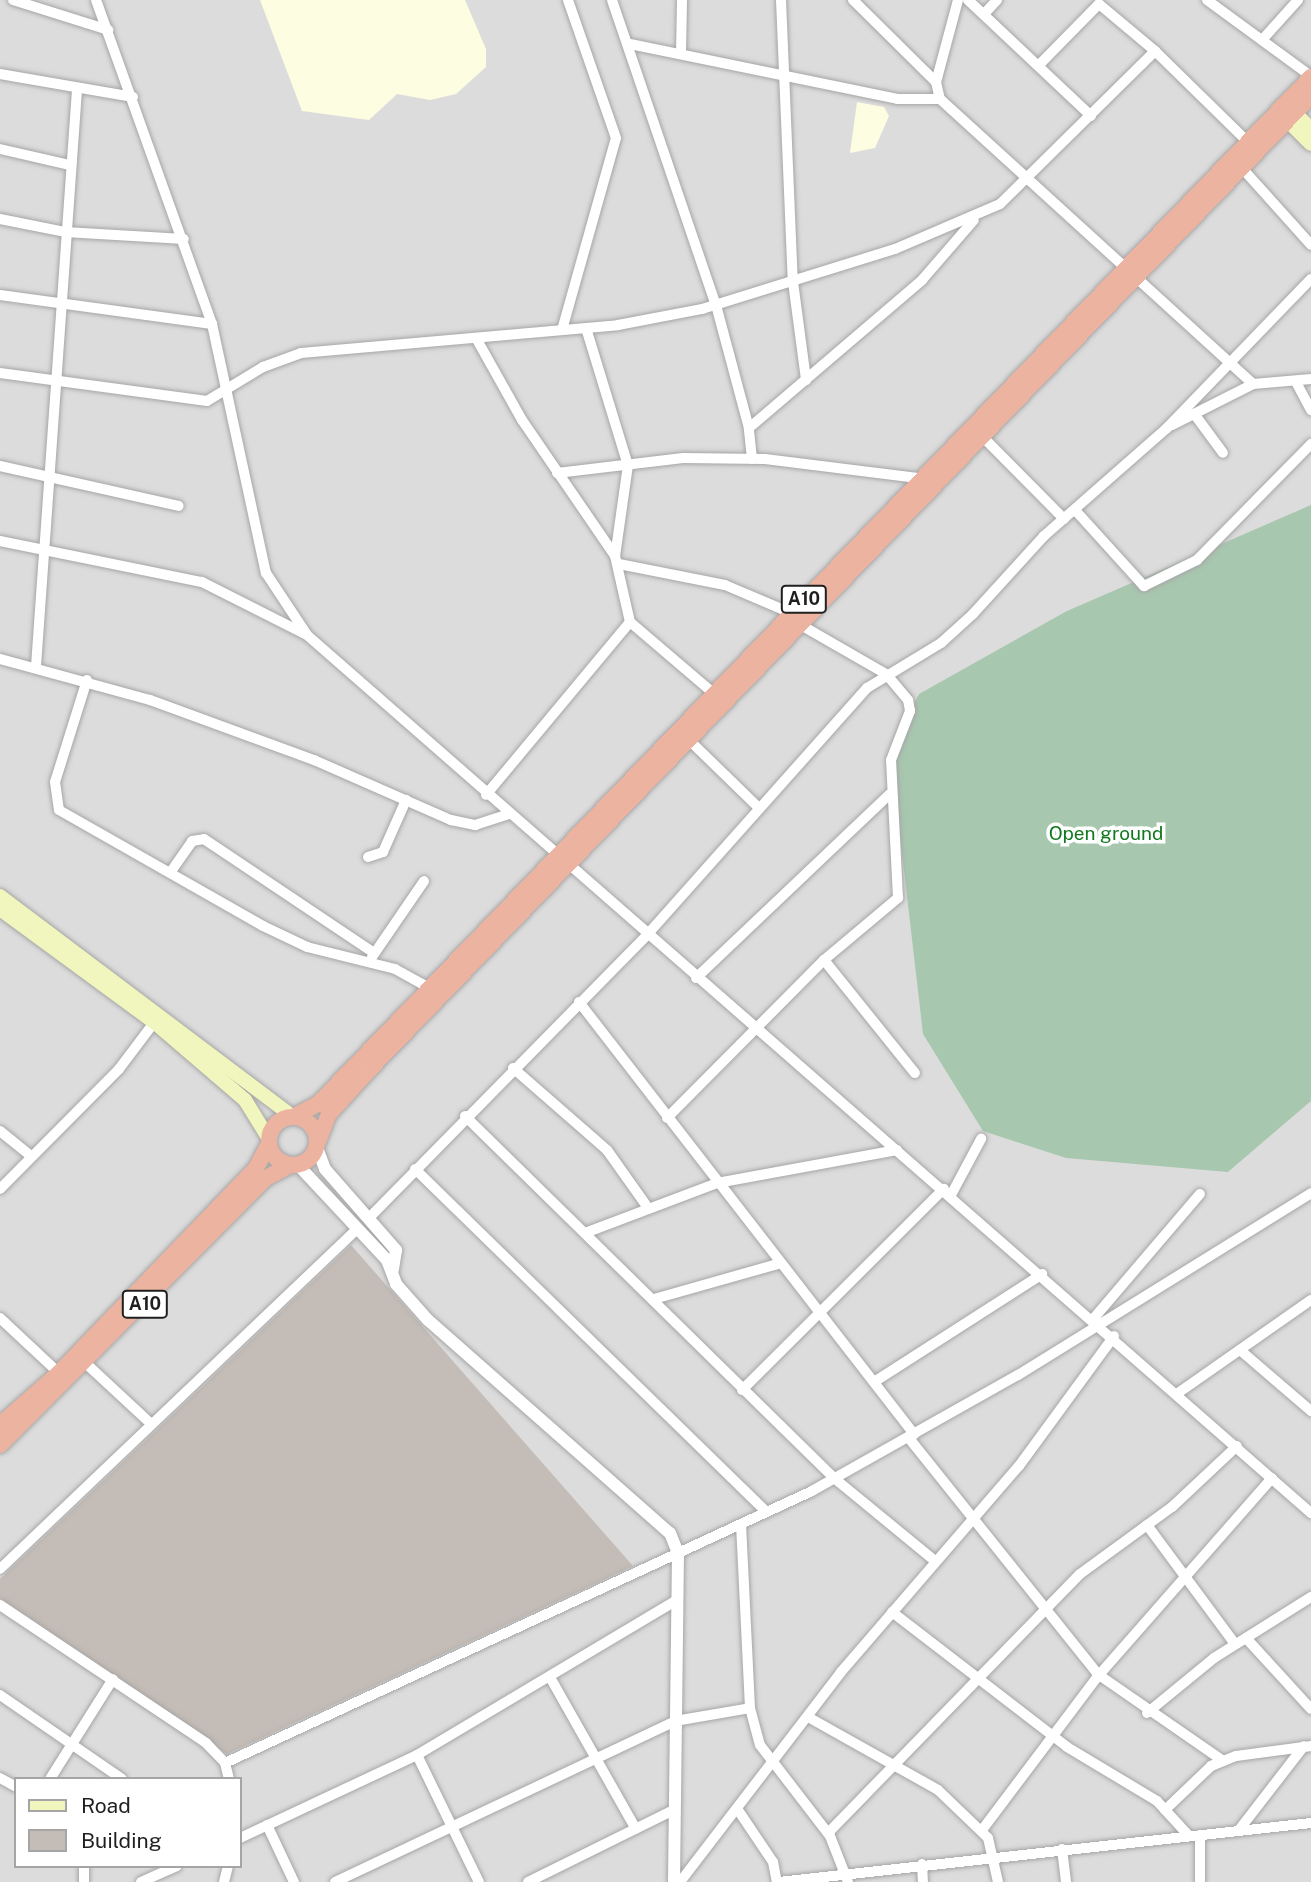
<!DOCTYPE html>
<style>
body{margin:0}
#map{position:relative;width:1311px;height:1882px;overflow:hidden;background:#efede6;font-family:"Public Sans",sans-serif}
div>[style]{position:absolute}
.residential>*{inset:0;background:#dddcdc}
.education>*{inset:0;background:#fcfde1}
.cemetery>*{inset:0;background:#a8c7af}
.building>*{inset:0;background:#c4bcb6}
.roads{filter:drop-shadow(0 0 2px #a6a6a6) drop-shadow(0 0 2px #a6a6a6)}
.minor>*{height:10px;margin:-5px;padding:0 5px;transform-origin:5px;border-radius:5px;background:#fff}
.tertiary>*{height:12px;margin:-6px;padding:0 6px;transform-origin:6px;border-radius:6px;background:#fff}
.secondary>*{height:14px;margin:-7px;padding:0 7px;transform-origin:7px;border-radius:7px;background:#f0f6bd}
.trunk>*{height:16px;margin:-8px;padding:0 8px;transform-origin:8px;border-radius:8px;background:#ecb4a0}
.trunk>.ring{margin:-8px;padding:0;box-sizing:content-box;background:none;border:16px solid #ecb4a0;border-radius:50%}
span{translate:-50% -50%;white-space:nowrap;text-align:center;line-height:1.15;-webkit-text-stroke:7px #fff;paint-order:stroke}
.shield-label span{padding:2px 5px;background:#fff;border:2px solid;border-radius:5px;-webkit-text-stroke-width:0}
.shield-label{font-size:18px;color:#1f1f1f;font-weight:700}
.park-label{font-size:19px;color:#127920}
.legend{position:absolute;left:14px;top:1777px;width:228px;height:91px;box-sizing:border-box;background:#fff;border:2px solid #a5a5a5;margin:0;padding:9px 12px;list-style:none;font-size:21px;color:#1f1f1f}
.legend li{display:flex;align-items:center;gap:14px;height:35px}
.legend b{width:35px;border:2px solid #a5a5a5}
</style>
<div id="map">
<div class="residential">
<i style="clip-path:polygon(evenodd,0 0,1311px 0,1311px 1882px,0 1882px,0 0,16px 1779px,240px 1779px,240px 1866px,16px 1866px,16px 1779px)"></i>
</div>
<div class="education">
<i style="clip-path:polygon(260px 0,465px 0,486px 49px,486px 67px,456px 94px,430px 100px,397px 94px,369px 120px,302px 111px)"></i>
<i style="clip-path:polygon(857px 102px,884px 107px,889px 116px,875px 148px,850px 153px)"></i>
</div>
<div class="cemetery">
<i style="clip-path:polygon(1311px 505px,1311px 1101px,1228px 1172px,1066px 1158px,983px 1131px,923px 1034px,890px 750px,919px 694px,1067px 611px)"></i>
</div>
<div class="building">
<i style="clip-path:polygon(351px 1245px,633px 1566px,227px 1754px,0 1598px,0 1579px)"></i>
</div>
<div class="roads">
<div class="minor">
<i style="left:13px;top:0;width:100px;rotate:17.5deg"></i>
<i style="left:96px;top:0;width:344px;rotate:70.3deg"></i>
<i style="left:212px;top:324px;width:255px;rotate:77.8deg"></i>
<i style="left:266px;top:573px;width:74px;rotate:56.5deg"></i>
<i style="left:307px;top:635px;width:1334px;rotate:41.17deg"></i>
<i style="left:612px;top:0;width:322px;rotate:71.2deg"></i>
<i style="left:716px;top:305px;width:127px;rotate:75deg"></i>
<i style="left:781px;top:0;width:282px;rotate:87.6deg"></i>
<i style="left:793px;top:282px;width:99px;rotate:82.4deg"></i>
<i style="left:853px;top:0;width:117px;rotate:44.7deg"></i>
<i style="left:958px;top:0;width:85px;rotate:105deg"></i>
<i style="left:936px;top:82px;width:17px;rotate:77deg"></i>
<i style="left:940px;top:99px;width:423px;rotate:42.3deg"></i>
<i style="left:968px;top:0;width:169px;rotate:43.3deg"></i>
<i style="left:1207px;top:0;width:129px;rotate:36.2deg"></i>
<i style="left:984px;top:14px;width:19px;rotate:-47deg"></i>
<i style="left:1262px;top:40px;width:54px;rotate:-48deg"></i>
<i style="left:630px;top:44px;width:273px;rotate:11.6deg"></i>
<i style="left:897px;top:99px;width:43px"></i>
<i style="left:681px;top:53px;width:53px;rotate:-88.9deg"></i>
<i style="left:1040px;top:64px;width:84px;rotate:-45.5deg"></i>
<i style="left:1099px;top:4px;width:73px;rotate:40deg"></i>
<i style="left:0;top:74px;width:135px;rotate:9.8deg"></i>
<i style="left:0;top:149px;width:72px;rotate:12.9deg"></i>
<i style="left:1242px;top:168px;width:103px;rotate:48.1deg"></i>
<i style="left:0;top:219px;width:66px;rotate:11.3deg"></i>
<i style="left:65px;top:232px;width:119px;rotate:3.4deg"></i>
<i style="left:0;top:295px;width:214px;rotate:7.8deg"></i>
<i style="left:586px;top:328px;width:143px;rotate:73deg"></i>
<i style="left:628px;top:465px;width:92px;rotate:98.1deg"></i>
<i style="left:562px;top:330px;width:199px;rotate:-74.3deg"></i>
<i style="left:616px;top:138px;width:146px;rotate:-109.2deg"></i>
<i style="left:476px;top:338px;width:94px;rotate:60.7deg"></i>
<i style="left:522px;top:420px;width:165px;rotate:55.6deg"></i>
<i style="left:615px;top:556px;width:68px;rotate:77.2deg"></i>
<i style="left:630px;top:622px;width:225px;rotate:129.8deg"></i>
<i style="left:0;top:373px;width:209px;rotate:7.7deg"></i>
<i style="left:207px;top:401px;width:66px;rotate:-31.3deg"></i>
<i style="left:263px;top:367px;width:40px;rotate:-20.2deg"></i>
<i style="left:301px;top:353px;width:318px;rotate:-5deg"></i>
<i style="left:618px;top:325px;width:86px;rotate:-10.8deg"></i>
<i style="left:702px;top:309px;width:202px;rotate:-17.3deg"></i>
<i style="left:895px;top:249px;width:114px;rotate:-23.2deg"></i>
<i style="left:1000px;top:204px;width:218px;rotate:-44.6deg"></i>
<i style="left:1155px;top:51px;width:130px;rotate:44.4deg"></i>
<i style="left:1296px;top:382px;width:32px;rotate:62deg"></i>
<i style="left:1195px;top:415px;width:47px;rotate:53.6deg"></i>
<i style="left:1172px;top:425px;width:91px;rotate:-26.8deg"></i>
<i style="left:1253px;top:384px;width:58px;rotate:-4.9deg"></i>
<i style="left:981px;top:435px;width:118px;rotate:45.3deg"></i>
<i style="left:752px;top:459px;width:31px;rotate:-96deg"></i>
<i style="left:749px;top:428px;width:228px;rotate:-40.5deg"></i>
<i style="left:922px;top:280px;width:79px;rotate:-49.1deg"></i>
<i style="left:0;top:466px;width:183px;rotate:12.6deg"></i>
<i style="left:557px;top:473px;width:127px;rotate:-6.8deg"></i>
<i style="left:683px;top:458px;width:82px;rotate:0.7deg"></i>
<i style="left:765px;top:459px;width:162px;rotate:7.1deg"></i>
<i style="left:1075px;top:510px;width:103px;rotate:47.8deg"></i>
<i style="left:1144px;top:586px;width:59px;rotate:-26.1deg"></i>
<i style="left:1197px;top:560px;width:163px;rotate:-45.5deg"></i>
<i style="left:0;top:541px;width:206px;rotate:11.5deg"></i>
<i style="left:202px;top:582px;width:115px;rotate:26.8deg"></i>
<i style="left:619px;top:564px;width:108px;rotate:11.2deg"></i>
<i style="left:725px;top:585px;width:72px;rotate:23deg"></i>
<i style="left:630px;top:622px;width:109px;rotate:40.5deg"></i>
<i style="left:0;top:659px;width:156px;rotate:15.3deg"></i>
<i style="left:150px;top:700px;width:175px;rotate:20.1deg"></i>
<i style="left:314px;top:760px;width:150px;rotate:23.7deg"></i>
<i style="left:451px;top:820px;width:25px;rotate:12deg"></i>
<i style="left:475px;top:825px;width:35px;rotate:-18deg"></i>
<i style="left:36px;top:666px;width:577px;rotate:-85.93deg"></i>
<i style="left:87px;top:680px;width:107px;rotate:107.4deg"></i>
<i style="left:55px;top:782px;width:28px;rotate:82deg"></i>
<i style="left:59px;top:810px;width:235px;rotate:29.6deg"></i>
<i style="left:263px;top:926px;width:49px;rotate:25.5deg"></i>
<i style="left:307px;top:947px;width:91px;rotate:14deg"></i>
<i style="left:395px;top:969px;width:38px;rotate:29deg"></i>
<i style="left:687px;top:738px;width:99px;rotate:44.2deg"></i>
<i style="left:368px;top:857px;width:16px;rotate:-18deg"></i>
<i style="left:383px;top:852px;width:57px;rotate:-66.1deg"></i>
<i style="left:172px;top:870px;width:35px;rotate:-55deg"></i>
<i style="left:192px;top:841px;width:12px;rotate:-9deg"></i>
<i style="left:204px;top:839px;width:205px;rotate:33.8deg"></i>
<i style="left:372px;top:957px;width:92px;rotate:-55.6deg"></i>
<i style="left:824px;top:960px;width:145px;rotate:51.2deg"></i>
<i style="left:696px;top:978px;width:267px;rotate:-43.5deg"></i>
<i style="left:579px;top:1002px;width:547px;rotate:52.21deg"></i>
<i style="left:513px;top:1068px;width:125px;rotate:41.1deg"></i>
<i style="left:607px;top:1150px;width:67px;rotate:54.7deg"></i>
<i style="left:465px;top:1116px;width:517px;rotate:44.45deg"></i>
<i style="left:834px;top:1478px;width:131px;rotate:39.4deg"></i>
<i style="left:667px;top:1118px;width:223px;rotate:-45.2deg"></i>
<i style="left:824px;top:960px;width:97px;rotate:-40deg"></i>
<i style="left:898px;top:898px;width:138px;rotate:-92.9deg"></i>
<i style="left:891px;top:760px;width:53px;rotate:-68.8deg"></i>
<i style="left:910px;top:711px;width:11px;rotate:-100deg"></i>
<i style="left:908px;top:700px;width:34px;rotate:-130deg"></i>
<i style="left:886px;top:674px;width:100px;rotate:-150.1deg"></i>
<i style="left:0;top:1131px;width:40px;rotate:39deg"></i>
<i style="left:415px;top:1169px;width:491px;rotate:44.3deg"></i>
<i style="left:0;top:1189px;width:169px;rotate:-45.2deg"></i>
<i style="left:119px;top:1069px;width:61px;rotate:-52.9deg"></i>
<i style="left:951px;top:1195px;width:64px;rotate:-61.8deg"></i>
<i style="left:369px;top:1218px;width:395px;rotate:-45.5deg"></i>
<i style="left:646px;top:936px;width:332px;rotate:-48.3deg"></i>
<i style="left:867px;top:688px;width:87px;rotate:-31.3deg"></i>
<i style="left:941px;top:643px;width:43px;rotate:-42.2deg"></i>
<i style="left:973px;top:614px;width:105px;rotate:-47.7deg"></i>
<i style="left:1044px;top:536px;width:164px;rotate:-41.3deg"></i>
<i style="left:1167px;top:428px;width:207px;rotate:-46deg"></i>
<i style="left:585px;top:1233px;width:141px;rotate:-20.7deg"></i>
<i style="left:717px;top:1183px;width:183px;rotate:-10.4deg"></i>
<i style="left:654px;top:1299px;width:129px;rotate:-15.8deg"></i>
<i style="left:0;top:1318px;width:83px;rotate:43.1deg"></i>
<i style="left:1094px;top:1318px;width:163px;rotate:-49.5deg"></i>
<i style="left:1240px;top:1350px;width:94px;rotate:40.7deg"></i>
<i style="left:79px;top:1357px;width:98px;rotate:42.9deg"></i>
<i style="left:874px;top:1382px;width:200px;rotate:-32.7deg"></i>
<i style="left:742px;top:1390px;width:285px;rotate:-44.9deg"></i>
<i style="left:1178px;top:1393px;width:162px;rotate:-35deg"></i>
<i style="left:908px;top:1437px;width:305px;rotate:51.3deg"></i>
<i style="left:1099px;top:1675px;width:151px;rotate:34.7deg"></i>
<i style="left:741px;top:1524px;width:184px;rotate:87.2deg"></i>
<i style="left:750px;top:1708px;width:38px;rotate:75deg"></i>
<i style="left:760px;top:1745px;width:115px;rotate:52.4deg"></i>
<i style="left:830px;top:1836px;width:49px;rotate:68.6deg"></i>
<i style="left:1147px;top:1525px;width:148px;rotate:53.5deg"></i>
<i style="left:0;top:1569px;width:494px;rotate:-43.6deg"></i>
<i style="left:0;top:1605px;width:248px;rotate:33.8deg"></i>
<i style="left:206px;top:1743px;width:28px;rotate:46deg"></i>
<i style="left:225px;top:1763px;width:16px;rotate:76deg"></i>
<i style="left:892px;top:1612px;width:221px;rotate:37.6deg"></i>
<i style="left:1067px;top:1747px;width:105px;rotate:31deg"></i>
<i style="left:1157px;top:1801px;width:47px;rotate:47.6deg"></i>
<i style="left:1246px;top:1638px;width:96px;rotate:47.5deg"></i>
<i style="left:551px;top:1679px;width:172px;rotate:60.5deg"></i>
<i style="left:0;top:1695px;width:148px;rotate:34.5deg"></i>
<i style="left:1147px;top:1713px;width:87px;rotate:-39.4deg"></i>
<i style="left:1214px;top:1658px;width:115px;rotate:-32.2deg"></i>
<i style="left:808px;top:1717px;width:149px;rotate:29.3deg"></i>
<i style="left:938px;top:1790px;width:69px;rotate:43.8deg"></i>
<i style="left:988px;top:1838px;width:45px;rotate:77.2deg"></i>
<i style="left:417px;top:1755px;width:141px;rotate:64deg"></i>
<i style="left:225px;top:1763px;width:647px;rotate:-24.86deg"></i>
<i style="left:812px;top:1491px;width:236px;rotate:-29.4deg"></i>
<i style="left:1018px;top:1375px;width:345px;rotate:-31.8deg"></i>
<i style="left:0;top:1778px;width:18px;rotate:29deg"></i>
<i style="left:50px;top:1779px;width:118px;rotate:-57.8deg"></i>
<i style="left:738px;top:1810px;width:63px;rotate:56.1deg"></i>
<i style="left:773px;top:1862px;width:20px;rotate:79deg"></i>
<i style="left:1165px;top:1810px;width:64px;rotate:-43.7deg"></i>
<i style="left:1211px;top:1766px;width:27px;rotate:-22deg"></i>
<i style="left:1236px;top:1756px;width:76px;rotate:-7.6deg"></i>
<i style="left:267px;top:1825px;width:63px;rotate:64.7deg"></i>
<i style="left:982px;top:1830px;width:194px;rotate:-53deg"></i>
<i style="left:1099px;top:1675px;width:262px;rotate:-48.7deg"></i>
<i style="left:1239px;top:1830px;width:106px;rotate:-52.3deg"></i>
<i style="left:828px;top:1833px;width:361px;rotate:-45.8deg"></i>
<i style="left:1080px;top:1574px;width:114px;rotate:-36.1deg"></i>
<i style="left:1172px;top:1507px;width:89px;rotate:-43.2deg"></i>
<i style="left:1200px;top:1835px;width:47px;rotate:90deg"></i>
<i style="left:240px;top:1838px;width:195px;rotate:-25.1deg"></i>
<i style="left:417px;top:1755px;width:300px;rotate:-30.8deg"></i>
<i style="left:1062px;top:1849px;width:33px;rotate:83deg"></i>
<i style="left:922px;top:1864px;width:18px;rotate:87deg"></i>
<i style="left:84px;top:1866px;width:16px;rotate:90deg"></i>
<i style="left:141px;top:1882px;width:39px;rotate:-24deg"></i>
<i style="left:224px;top:1882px;width:16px;rotate:-76deg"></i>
<i style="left:335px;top:1882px;width:376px;rotate:-25.3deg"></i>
<i style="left:675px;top:1721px;width:76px;rotate:-9.8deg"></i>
<i style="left:528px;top:1882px;width:163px;rotate:-26.3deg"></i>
<i style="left:680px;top:1882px;width:265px;rotate:-52.5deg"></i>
<i style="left:841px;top:1672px;width:272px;rotate:-49.2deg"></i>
<i style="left:1019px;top:1466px;width:161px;rotate:-53.8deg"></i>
<i style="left:779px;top:1882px;width:535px;rotate:-6.33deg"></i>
</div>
<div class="tertiary">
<i style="left:317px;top:1148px;width:22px;rotate:69deg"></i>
<i style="left:325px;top:1169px;width:108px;rotate:48.8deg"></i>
<i style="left:396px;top:1250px;width:20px;rotate:99deg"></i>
<i style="left:298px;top:1165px;width:130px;rotate:46.9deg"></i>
<i style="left:387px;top:1260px;width:26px;rotate:69deg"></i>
<i style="left:396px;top:1284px;width:48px;rotate:48.4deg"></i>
<i style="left:428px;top:1320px;width:322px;rotate:41.4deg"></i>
<i style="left:670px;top:1533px;width:22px;rotate:68deg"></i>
<i style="left:678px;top:1553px;width:329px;rotate:90.7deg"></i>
</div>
<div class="secondary">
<i style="left:1287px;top:105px;width:34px;rotate:45deg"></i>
<i style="left:1281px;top:114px;width:42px;rotate:45deg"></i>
<i style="left:0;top:896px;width:366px;rotate:37deg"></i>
<i style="left:0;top:909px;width:191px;rotate:36.3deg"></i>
<i style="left:154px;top:1022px;width:120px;rotate:40.6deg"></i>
<i style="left:245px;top:1100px;width:46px;rotate:58.4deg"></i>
</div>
<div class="trunk">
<i style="left:295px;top:1116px;width:26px;rotate:-28deg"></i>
<i style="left:318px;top:1104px;width:1429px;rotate:-45.96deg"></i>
<i class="ring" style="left:269px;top:1117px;width:32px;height:32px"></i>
<i style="left:318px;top:1142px;width:30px;rotate:-69deg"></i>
<i style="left:329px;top:1114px;width:59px;rotate:-47.7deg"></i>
<i style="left:369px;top:1070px;width:1355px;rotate:-45.96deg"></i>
<i style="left:0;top:1425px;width:79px;rotate:-41.4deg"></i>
<i style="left:59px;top:1373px;width:284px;rotate:-46.1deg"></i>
<i style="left:256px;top:1168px;width:27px;rotate:-62deg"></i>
<i style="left:0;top:1445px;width:377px;rotate:-45.1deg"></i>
<i style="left:266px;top:1178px;width:27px;rotate:-28deg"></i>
</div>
</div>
<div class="shield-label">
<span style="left:804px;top:599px">A10</span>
<span style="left:145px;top:1304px">A10</span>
</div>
<div class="park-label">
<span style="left:1106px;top:834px">Open ground</span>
</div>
<ul class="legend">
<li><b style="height:9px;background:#f0f6bd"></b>Road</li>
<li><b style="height:19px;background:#c4bcb6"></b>Building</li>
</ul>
</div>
